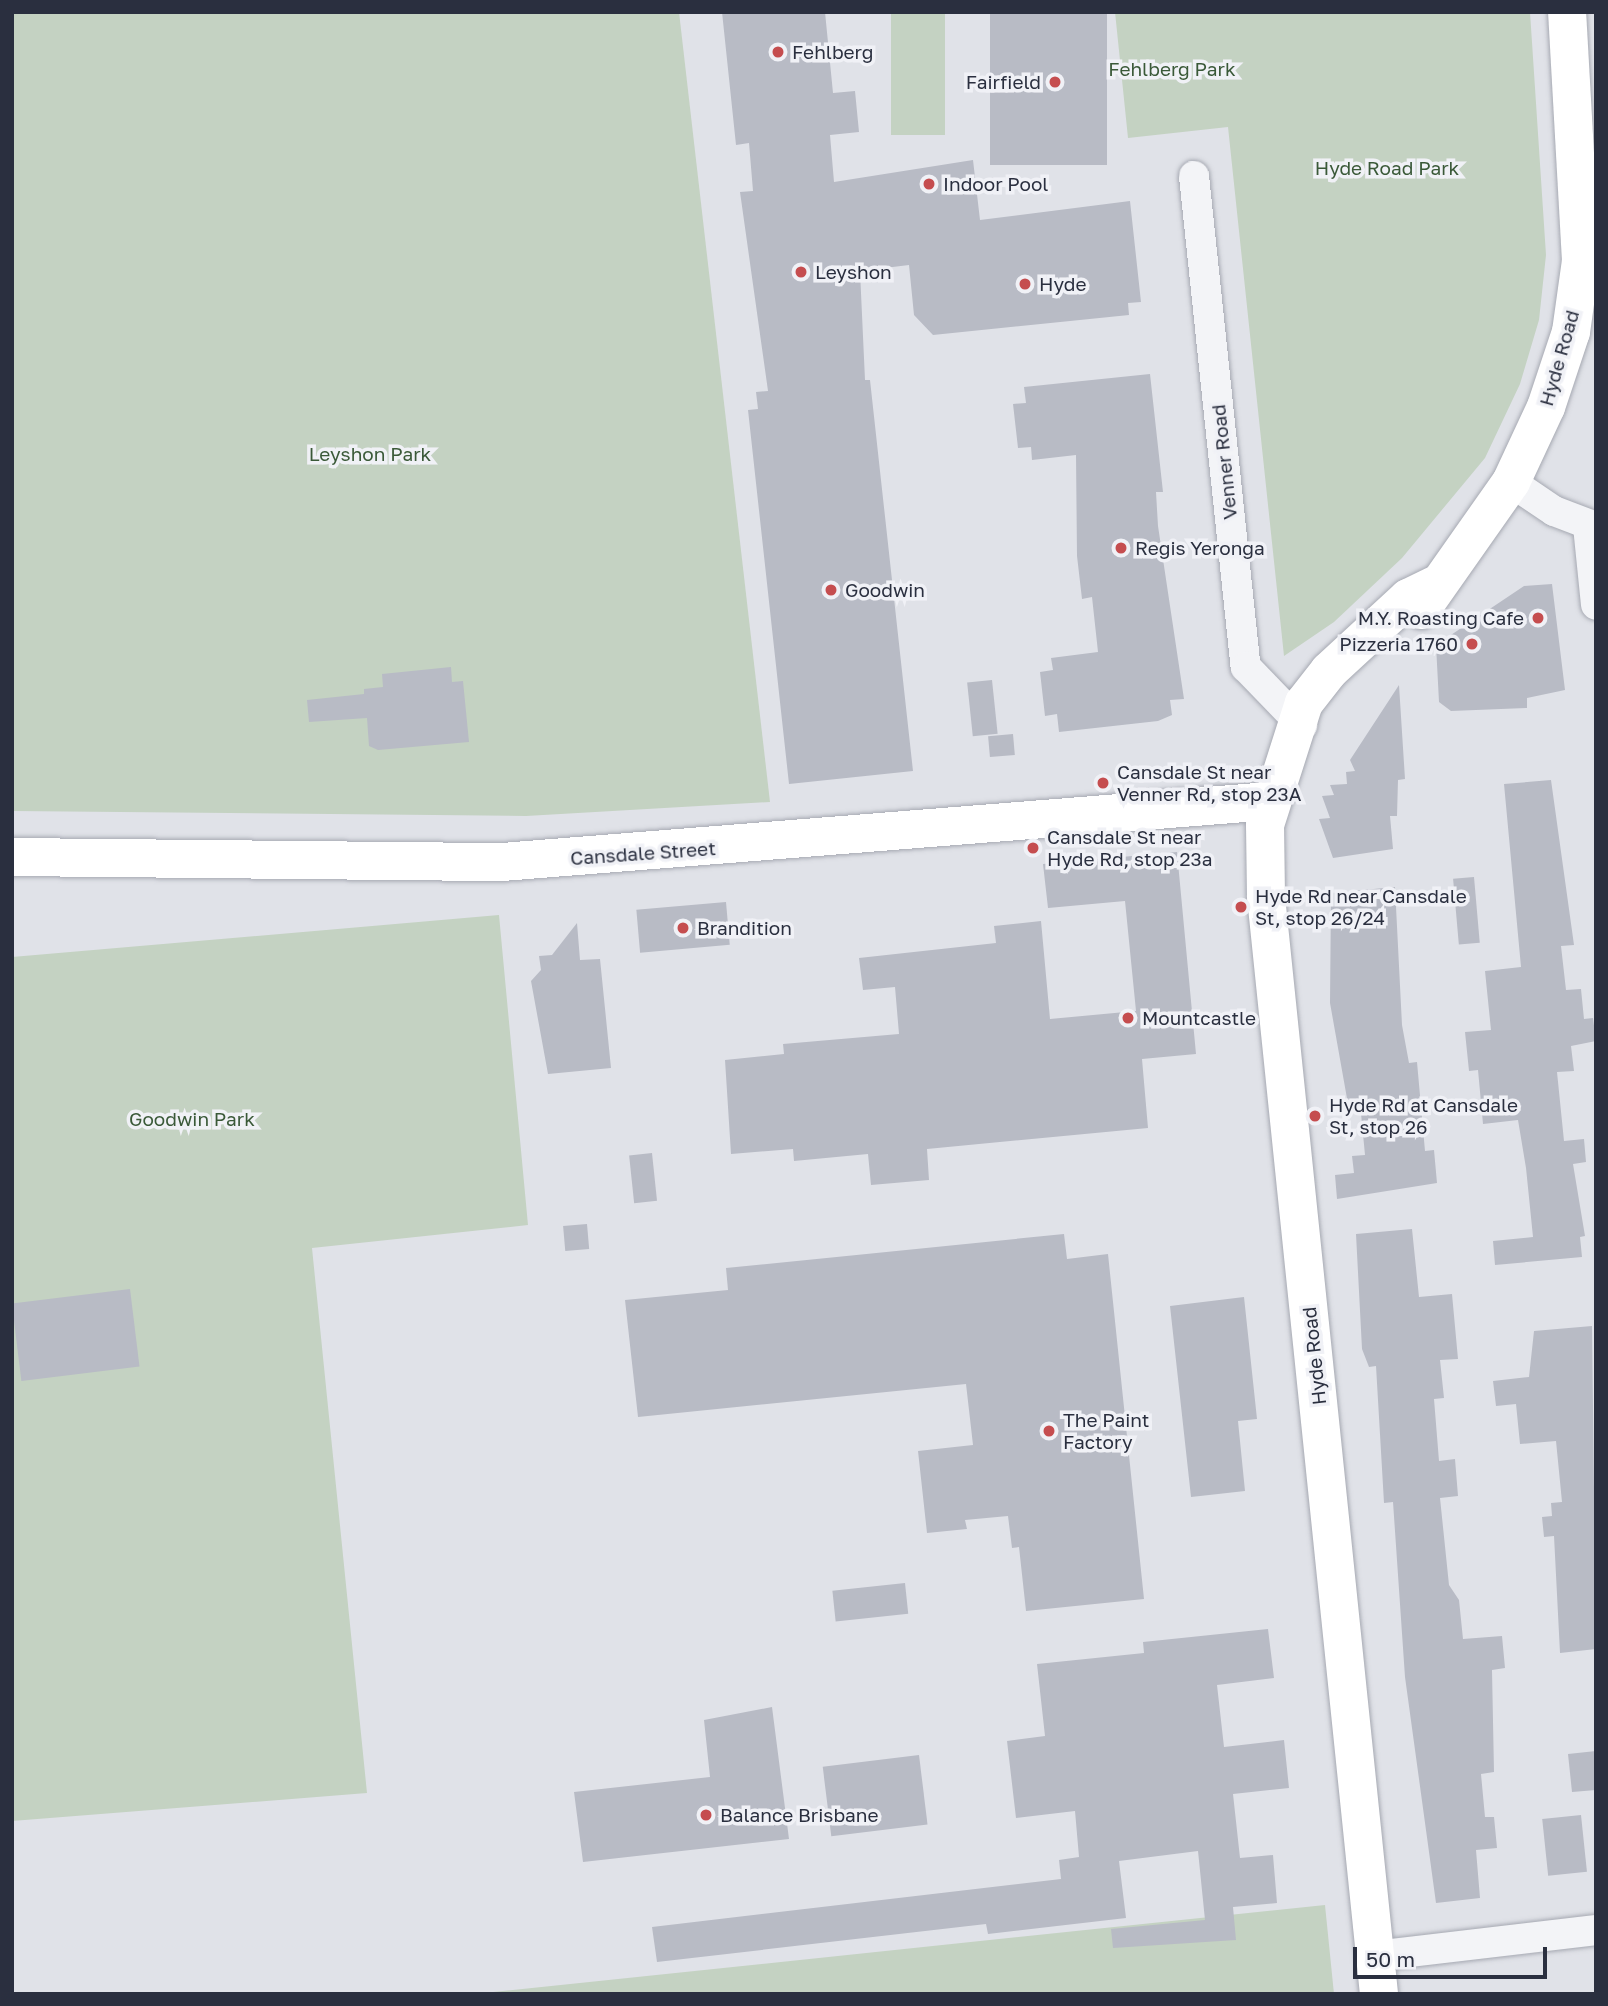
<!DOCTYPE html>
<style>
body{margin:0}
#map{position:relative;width:1608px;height:2006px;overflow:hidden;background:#e0e2e8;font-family:"Golos Text",sans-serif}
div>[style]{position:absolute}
.green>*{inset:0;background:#c4d2c2;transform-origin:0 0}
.building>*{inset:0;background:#b8bbc5;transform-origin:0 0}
.roads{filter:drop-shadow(0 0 2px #a6a9b2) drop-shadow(0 0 2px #a6a9b2)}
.street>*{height:30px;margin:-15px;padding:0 15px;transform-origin:15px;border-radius:15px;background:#f3f4f7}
.secondary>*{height:38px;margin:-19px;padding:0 19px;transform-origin:19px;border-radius:19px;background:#fff}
.dots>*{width:19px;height:19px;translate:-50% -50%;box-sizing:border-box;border:4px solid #f0f1f6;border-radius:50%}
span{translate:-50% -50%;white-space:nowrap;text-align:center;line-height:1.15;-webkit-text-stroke:7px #f0f1f6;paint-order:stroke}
.poi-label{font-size:19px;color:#2a2f3f}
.left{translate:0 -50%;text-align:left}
.right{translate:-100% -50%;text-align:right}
.park-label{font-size:19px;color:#3a5938}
.street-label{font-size:19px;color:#2a2f3f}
.frame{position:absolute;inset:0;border:14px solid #2a2f3f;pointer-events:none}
.scale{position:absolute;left:1353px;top:1947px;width:194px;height:32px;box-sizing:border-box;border:4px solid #2a2f3f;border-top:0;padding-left:9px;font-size:21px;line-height:24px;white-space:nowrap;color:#2a2f3f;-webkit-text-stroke:5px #f0f1f6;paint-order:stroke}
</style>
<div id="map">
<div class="green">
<i style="clip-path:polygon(12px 12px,679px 12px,770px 802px,526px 816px,12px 811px)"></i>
<i style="left:891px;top:12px;width:54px;height:123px"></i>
<i style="clip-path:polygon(1115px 12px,1530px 12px,1546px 255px,1539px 320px,1520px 384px,1485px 458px,1402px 558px,1334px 622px,1284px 656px,1228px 127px,1128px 138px)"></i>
<i style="clip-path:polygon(499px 915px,528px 1225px,312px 1248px,367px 1793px,12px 1821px,12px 957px)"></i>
<i style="clip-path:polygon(1325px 1905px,1334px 1994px,474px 1994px)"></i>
</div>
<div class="building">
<i style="clip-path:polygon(722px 12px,825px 12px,833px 93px,855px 91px,859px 132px,830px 135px,834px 182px,973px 160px,980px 220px,1130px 201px,1141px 302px,1128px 303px,1129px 315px,933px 335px,914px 315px,909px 265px,860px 271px,865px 380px,870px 380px,913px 771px,789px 784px,748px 410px,758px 409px,756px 392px,768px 391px,740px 192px,753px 191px,749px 143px,736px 145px)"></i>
<i style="left:990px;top:12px;width:117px;height:153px"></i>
<i style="clip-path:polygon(1150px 374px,1163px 492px,1156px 492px,1158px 526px,1184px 699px,1170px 700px,1172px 715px,1158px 721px,1059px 732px,1057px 714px,1045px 716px,1040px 672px,1053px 670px,1051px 658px,1098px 652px,1092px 597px,1082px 599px,1077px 556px,1076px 455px,1032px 460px,1031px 447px,1018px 448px,1013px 404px,1026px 403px,1024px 387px)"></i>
<i style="clip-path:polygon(1552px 584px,1565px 690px,1527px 698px,1527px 708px,1451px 711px,1439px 702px,1436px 645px,1524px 586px)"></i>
<i style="clip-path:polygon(451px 667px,452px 682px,463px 681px,469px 742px,378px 750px,369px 746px,367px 718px,309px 722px,307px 700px,364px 694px,364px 689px,383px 687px,382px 674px)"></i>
<i style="left:992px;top:680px;width:54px;height:25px;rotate:84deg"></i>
<i style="clip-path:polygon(1399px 685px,1405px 779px,1398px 780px,1397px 816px,1390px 816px,1393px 849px,1333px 858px,1319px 819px,1330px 818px,1322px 796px,1334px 795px,1330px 785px,1347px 784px,1346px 772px,1355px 771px,1350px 760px)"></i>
<i style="left:1013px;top:734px;width:21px;height:25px;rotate:85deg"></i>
<i style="clip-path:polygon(1551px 780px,1574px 945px,1561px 946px,1566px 990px,1581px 989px,1584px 1019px,1593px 1018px,1596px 1041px,1571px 1046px,1574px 1071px,1557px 1072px,1564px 1141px,1584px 1139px,1586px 1162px,1573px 1164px,1585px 1236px,1580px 1237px,1582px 1257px,1495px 1265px,1493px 1241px,1533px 1237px,1526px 1168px,1518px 1120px,1483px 1124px,1478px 1070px,1469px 1071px,1465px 1032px,1491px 1030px,1485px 971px,1521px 967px,1504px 784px)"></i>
<i style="clip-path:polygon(1177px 852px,1196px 1054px,1142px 1059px,1148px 1128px,927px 1149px,929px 1180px,871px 1185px,868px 1154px,794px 1161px,793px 1149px,731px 1154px,725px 1060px,784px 1054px,783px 1044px,899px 1034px,895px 987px,863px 990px,859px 958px,996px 943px,994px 926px,1041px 921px,1050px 1019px,1136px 1011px,1125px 901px,1048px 908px,1043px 864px)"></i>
<i style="left:1474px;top:877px;width:66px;height:21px;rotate:85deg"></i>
<i style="clip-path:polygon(1395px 887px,1402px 1025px,1409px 1063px,1417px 1062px,1425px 1151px,1434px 1150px,1437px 1183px,1337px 1199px,1335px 1175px,1354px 1173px,1352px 1156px,1365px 1155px,1360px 1103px,1348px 1104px,1330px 1003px,1331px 893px)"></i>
<i style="left:726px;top:902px;width:43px;height:90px;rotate:85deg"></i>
<i style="clip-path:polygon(577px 923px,580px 960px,600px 959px,611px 1068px,548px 1074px,531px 981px,541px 970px,539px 956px,552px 955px)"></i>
<i style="left:652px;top:1153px;width:48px;height:23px;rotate:84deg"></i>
<i style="left:587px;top:1224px;width:25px;height:24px;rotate:85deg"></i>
<i style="clip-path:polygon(1412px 1229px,1419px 1297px,1452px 1294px,1458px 1359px,1440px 1360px,1444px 1398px,1434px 1399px,1439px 1461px,1455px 1459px,1458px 1496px,1440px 1498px,1449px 1585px,1459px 1600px,1463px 1639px,1502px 1636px,1505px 1668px,1492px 1670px,1494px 1772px,1481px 1774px,1485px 1817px,1494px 1817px,1497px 1848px,1476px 1850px,1480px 1898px,1436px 1903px,1405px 1677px,1393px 1502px,1384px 1503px,1376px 1366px,1369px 1367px,1362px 1349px,1356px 1234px)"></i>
<i style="clip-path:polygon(1064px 1234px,1067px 1259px,1108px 1254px,1144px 1599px,1026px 1611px,1019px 1547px,1012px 1548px,1008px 1516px,965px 1520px,967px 1529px,927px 1533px,918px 1451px,973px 1445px,966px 1384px,638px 1417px,625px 1300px,728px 1290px,726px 1268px)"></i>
<i style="left:130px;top:1289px;width:78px;height:119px;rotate:83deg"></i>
<i style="clip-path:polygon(1244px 1297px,1257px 1419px,1238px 1421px,1245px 1491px,1191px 1497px,1170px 1306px)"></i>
<i style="clip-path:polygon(1592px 1326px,1596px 1649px,1560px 1653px,1554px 1536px,1544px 1537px,1542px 1517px,1552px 1516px,1551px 1503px,1562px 1502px,1556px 1441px,1520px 1444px,1516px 1404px,1496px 1406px,1493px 1381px,1529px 1377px,1534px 1331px)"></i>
<i style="left:905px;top:1583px;width:31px;height:73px;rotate:84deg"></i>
<i style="clip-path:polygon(1268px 1629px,1274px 1678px,1217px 1685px,1224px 1747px,1284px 1740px,1289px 1788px,1233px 1794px,1240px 1858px,1273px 1855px,1277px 1903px,1233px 1907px,1236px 1940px,1113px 1948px,1111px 1929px,1205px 1920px,1198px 1851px,1119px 1861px,1126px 1918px,988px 1934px,986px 1924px,657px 1962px,652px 1927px,1061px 1879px,1059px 1860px,1079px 1857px,1075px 1811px,1016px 1818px,1007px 1741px,1045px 1736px,1037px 1664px,1144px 1653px,1143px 1642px)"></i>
<i style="clip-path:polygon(772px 1707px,789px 1839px,583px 1862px,574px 1792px,710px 1777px,704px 1720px)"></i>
<i style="clip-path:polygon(1596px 1751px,1596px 1790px,1572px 1792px,1568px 1754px)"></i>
<i style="left:919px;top:1755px;width:70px;height:97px;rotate:83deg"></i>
<i style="left:1581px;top:1815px;width:57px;height:39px;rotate:84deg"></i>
</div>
<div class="roads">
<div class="street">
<i style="left:1194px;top:176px;width:494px;rotate:84deg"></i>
<i style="left:1246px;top:667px;width:81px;rotate:46deg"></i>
<i style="left:1511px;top:482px;width:52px;rotate:34deg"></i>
<i style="left:1554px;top:511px;width:45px;rotate:20.9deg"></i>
<i style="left:1588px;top:526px;width:79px;rotate:84.2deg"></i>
<i style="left:1375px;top:1956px;width:223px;rotate:-6.7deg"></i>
</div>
<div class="secondary">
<i style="left:1421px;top:610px;width:156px;rotate:-54.9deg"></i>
<i style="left:1511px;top:482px;width:83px;rotate:-65deg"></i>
<i style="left:1546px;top:407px;width:79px;rotate:-71.6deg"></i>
<i style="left:1571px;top:332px;width:72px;rotate:-82deg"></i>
<i style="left:1581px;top:261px;width:249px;rotate:-93.2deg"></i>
<i style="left:12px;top:857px;width:490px;rotate:0.6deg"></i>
<i style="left:502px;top:862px;width:771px;rotate:-4.54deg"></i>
<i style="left:1379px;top:1994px;width:1104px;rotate:-95.88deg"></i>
<i style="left:1266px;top:896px;width:71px;rotate:-90.8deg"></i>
<i style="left:1265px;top:825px;width:128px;rotate:-72.3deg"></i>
<i style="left:1304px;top:703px;width:41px;rotate:-52deg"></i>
<i style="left:1329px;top:671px;width:108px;rotate:-42.7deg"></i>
<i style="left:1408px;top:598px;width:28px;rotate:-26deg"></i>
</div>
</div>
<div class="dots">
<i style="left:778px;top:52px;background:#c54d4f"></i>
<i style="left:1055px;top:82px;background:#c54d4f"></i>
<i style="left:929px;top:184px;background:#c54d4f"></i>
<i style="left:801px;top:272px;background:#c54d4f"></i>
<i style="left:1025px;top:284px;background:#c54d4f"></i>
<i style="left:1121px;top:548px;background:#c54d4f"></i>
<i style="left:831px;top:590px;background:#c54d4f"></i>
<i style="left:1538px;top:618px;background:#c54d4f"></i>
<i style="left:1472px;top:644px;background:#c54d4f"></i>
<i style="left:1103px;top:783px;background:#c54d4f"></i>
<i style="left:1033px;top:848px;background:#c54d4f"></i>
<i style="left:1241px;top:907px;background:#c54d4f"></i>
<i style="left:683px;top:928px;background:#c54d4f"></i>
<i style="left:1128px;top:1018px;background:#c54d4f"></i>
<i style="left:1315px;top:1116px;background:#c54d4f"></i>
<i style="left:1049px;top:1431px;background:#c54d4f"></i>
<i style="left:706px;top:1815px;background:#c54d4f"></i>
</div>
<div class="poi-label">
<span class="left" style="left:792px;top:52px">Fehlberg</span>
<span class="right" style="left:1041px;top:82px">Fairfield</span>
<span class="left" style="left:943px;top:184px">Indoor Pool</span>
<span class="left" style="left:815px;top:272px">Leyshon</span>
<span class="left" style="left:1039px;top:284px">Hyde</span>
<span class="left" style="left:1135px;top:548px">Regis Yeronga</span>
<span class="left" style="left:845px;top:590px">Goodwin</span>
<span class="right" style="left:1524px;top:618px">M.Y. Roasting Cafe</span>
<span class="right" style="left:1458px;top:644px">Pizzeria 1760</span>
<span class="left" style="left:1117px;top:783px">Cansdale St near<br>Venner Rd, stop 23A</span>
<span class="left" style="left:1047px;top:848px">Cansdale St near<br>Hyde Rd, stop 23a</span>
<span class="left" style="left:1255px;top:907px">Hyde Rd near Cansdale<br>St, stop 26/24</span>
<span class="left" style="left:697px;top:928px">Brandition</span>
<span class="left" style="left:1142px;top:1018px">Mountcastle</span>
<span class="left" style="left:1329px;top:1116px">Hyde Rd at Cansdale<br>St, stop 26</span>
<span class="left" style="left:1063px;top:1431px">The Paint<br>Factory</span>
<span class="left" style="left:720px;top:1815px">Balance Brisbane</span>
</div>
<div class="park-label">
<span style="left:1172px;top:69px">Fehlberg Park</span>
<span style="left:1387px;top:168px">Hyde Road Park</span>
<span style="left:370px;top:454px">Leyshon Park</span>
<span style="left:192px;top:1119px">Goodwin Park</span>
</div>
<div class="street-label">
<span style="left:1559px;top:358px;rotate:-74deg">Hyde Road</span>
<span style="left:1224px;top:462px;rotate:-96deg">Venner Road</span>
<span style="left:643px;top:853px;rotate:-4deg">Cansdale Street</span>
<span style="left:1314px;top:1356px;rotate:-96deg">Hyde Road</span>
</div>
<div class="frame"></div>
<div class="scale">50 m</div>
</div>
